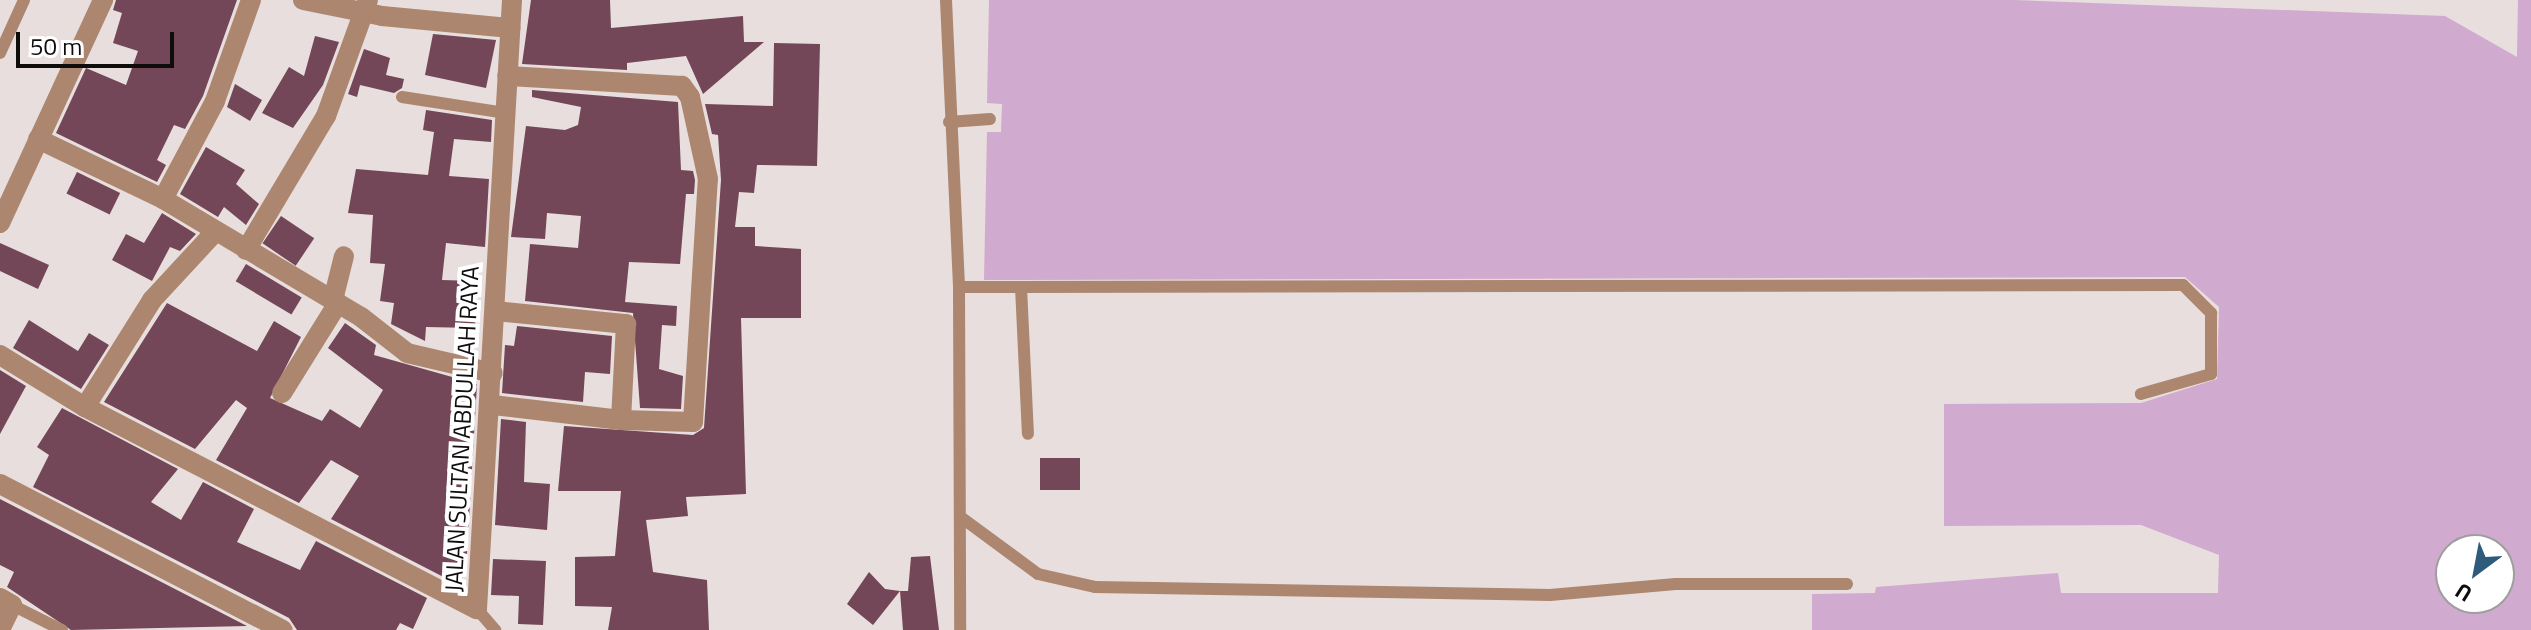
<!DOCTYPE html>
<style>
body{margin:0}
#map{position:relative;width:2531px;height:630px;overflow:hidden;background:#e7dedd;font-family:"Titillium Web",sans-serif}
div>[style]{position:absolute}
.water>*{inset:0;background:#d0aacf}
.building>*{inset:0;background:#734658;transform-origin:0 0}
.lane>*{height:12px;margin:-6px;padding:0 6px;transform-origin:6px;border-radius:6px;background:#ac866f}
.street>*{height:20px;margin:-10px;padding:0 10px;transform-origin:10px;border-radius:10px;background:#ac866f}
span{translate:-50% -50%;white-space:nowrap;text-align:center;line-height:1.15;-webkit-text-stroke:8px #fff;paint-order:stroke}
.street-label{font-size:24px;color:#0f0c0c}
.north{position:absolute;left:2435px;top:534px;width:80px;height:80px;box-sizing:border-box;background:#fff;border:2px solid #9f9e9e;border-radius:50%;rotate:212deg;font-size:22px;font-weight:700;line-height:32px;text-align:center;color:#0f0c0c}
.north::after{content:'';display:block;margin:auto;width:28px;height:36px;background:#2e5b7b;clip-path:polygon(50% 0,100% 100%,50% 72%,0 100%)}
.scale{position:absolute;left:16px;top:32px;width:158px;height:36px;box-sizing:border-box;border:4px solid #0f0c0c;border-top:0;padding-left:10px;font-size:24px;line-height:28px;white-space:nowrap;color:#0f0c0c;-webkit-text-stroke:6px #fff;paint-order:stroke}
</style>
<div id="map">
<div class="water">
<i style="clip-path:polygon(evenodd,989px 0,2014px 0,2445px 16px,2517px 57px,2518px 0,2531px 0,2531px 630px,1812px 630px,1812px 594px,1875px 593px,1876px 587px,2058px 573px,2061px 593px,2218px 593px,2219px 555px,2141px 525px,1944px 526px,1944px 404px,2141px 403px,2217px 379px,2219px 307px,2185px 277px,984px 280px,987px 132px,1001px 132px,1002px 104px,987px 103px,989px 0,2451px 550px,2499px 550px,2499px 598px,2451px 598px,2451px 550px)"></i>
</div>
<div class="building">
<i style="clip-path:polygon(116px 0,237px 0,203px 96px,185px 129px,174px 125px,157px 160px,166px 165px,157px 182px,56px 133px,86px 68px,126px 85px,138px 51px,113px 43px,122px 13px,113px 10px)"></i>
<i style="clip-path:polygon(531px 0,610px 0,611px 28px,743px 16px,744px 42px,764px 42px,703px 94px,686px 56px,627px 63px,627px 70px,522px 64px)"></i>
<i style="clip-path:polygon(433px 34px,496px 40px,486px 88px,425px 75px)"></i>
<i style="clip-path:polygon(315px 36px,339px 42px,323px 85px,293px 128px,262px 113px,289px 67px,304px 76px)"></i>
<i style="clip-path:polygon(774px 43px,820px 44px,817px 166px,757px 165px,754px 193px,739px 192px,735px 227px,755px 227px,755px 246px,801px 249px,801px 318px,741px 318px,746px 494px,686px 497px,688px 516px,646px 520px,653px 572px,707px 580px,709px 630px,608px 630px,612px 607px,575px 606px,575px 557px,615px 556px,621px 491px,558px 491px,564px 426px,693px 435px,704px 428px,721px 180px,718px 135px,712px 134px,705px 104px,773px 106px)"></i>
<i style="clip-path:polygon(364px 49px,390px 58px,386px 75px,404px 79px,402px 88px,394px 93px,360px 85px,357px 97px,348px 94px)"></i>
<i style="clip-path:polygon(235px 84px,262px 100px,250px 121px,227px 107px)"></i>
<i style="clip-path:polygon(532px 90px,678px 102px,681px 170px,693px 171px,695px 180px,694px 194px,686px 194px,680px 264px,629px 262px,625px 302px,677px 306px,676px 326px,662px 325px,659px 369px,683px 376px,681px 409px,640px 408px,633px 313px,525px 301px,530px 244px,578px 248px,581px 216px,547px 213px,545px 239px,511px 237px,526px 126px,565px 130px,578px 125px,581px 107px,532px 97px)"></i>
<i style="clip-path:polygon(426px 110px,492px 120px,491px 142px,454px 139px,449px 176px,489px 179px,485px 247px,446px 243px,442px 280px,477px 281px,475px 328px,426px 327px,425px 341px,391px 324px,394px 303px,380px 301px,385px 264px,370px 263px,373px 215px,348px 213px,356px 169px,428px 175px,434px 132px,423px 130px)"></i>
<i style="clip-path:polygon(206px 147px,245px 170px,236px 184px,259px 204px,246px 225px,224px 207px,218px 217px,180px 194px)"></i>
<i style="left:77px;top:172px;width:48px;height:24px;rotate:26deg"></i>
<i style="clip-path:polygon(162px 213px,196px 234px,180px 251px,170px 247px,152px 281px,112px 260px,126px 234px,144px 243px)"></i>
<i style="left:281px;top:216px;width:40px;height:33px;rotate:34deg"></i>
<i style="clip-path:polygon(0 243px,49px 265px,38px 289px,0 271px)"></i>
<i style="left:246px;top:264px;width:65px;height:20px;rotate:31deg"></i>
<i style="clip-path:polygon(167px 303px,257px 351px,274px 321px,301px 337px,270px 398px,322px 421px,330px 409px,360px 428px,383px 390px,328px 348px,345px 323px,376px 345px,374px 355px,477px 384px,466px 570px,459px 585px,331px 519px,359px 476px,331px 460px,299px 503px,216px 460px,247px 408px,236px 400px,195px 449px,104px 402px)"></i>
<i style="clip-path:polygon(29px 320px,78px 351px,89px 333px,109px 345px,81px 389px,13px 348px)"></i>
<i style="clip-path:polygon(517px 326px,612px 336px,610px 374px,585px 372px,583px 402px,502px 393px,505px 345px,514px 346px)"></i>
<i style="clip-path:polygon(0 370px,26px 386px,0 434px)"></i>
<i style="clip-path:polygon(62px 408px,178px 469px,151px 502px,181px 520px,203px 482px,254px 509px,237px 542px,300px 570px,316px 541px,427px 598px,413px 629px,400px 623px,396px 630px,297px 630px,289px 618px,33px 487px,49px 455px,37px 447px)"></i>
<i style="clip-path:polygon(501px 419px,526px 422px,524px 482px,550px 484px,547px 530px,495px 525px)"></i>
<i style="left:1040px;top:458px;width:40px;height:32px"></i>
<i style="clip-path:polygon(0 499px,247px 626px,71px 630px,7px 587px,14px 572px,0 565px)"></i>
<i style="clip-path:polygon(930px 556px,939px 630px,903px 630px,900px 591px,908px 591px,911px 557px)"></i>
<i style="clip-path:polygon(493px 559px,546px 561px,543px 625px,518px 624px,519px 596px,491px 595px)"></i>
<i style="clip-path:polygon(869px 572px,885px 589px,900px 591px,873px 625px,847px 604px)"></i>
</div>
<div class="lane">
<i style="left:946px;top:0;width:287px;rotate:87.4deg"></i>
<i style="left:959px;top:287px;width:343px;rotate:89.8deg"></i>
<i style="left:0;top:53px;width:58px;rotate:-65.6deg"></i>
<i style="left:402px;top:97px;width:104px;rotate:8.8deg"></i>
<i style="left:949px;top:122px;width:41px;rotate:-4.2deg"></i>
<i style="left:959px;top:287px;width:1224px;rotate:-0.09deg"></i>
<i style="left:2183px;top:285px;width:40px;rotate:45deg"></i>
<i style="left:2211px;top:313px;width:61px;rotate:90deg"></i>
<i style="left:2211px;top:374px;width:73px;rotate:164.1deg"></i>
<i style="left:1021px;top:287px;width:147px;rotate:87.3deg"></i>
<i style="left:962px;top:518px;width:94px;rotate:36.4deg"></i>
<i style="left:1038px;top:574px;width:58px;rotate:12.8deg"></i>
<i style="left:1095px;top:587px;width:455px;rotate:1deg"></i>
<i style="left:1550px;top:595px;width:126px;rotate:-5deg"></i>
<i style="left:1676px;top:584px;width:171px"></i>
<i style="left:12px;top:605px;width:56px;rotate:26.6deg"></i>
<i style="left:477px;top:609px;width:28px;rotate:49deg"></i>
</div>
<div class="street">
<i style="left:303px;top:0;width:81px;rotate:11.4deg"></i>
<i style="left:382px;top:16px;width:129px;rotate:5.4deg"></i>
<i style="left:38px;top:139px;width:139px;rotate:25.6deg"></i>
<i style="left:163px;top:199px;width:230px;rotate:30.8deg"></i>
<i style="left:361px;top:317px;width:58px;rotate:38deg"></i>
<i style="left:407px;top:353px;width:88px;rotate:13.1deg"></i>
<i style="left:163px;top:199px;width:111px;rotate:-62deg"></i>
<i style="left:215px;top:101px;width:107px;rotate:-70.4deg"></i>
<i style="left:0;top:223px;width:246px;rotate:-65.2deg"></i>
<i style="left:246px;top:250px;width:156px;rotate:-59.2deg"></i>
<i style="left:326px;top:116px;width:123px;rotate:-70.1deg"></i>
<i style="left:333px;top:300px;width:45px;rotate:-76deg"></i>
<i style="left:495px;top:311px;width:132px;rotate:5.7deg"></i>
<i style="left:626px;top:324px;width:96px;rotate:93deg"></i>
<i style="left:621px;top:420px;width:72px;rotate:1.6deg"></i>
<i style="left:693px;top:422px;width:243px;rotate:-86.5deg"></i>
<i style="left:708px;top:179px;width:84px;rotate:-102.4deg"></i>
<i style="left:690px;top:97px;width:14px;rotate:-126deg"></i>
<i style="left:682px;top:86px;width:175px;rotate:-176.7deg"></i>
<i style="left:0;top:355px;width:100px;rotate:31.5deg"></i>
<i style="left:85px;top:407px;width:441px;rotate:27.3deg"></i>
<i style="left:477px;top:609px;width:610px;rotate:-86.71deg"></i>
<i style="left:282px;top:393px;width:106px;rotate:-58.1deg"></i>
<i style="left:493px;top:405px;width:129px;rotate:6.7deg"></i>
<i style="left:85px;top:407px;width:126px;rotate:-57.9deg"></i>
<i style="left:152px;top:300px;width:94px;rotate:-47.2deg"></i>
<i style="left:0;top:484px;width:318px;rotate:27.3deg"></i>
<i style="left:0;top:598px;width:14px;rotate:30deg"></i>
<i style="left:12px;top:605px;width:28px;rotate:116deg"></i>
</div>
<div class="street-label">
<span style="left:462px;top:429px;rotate:-87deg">JALAN SULTAN ABDULLAH RAYA</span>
</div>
<div class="north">U</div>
<div class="scale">50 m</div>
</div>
